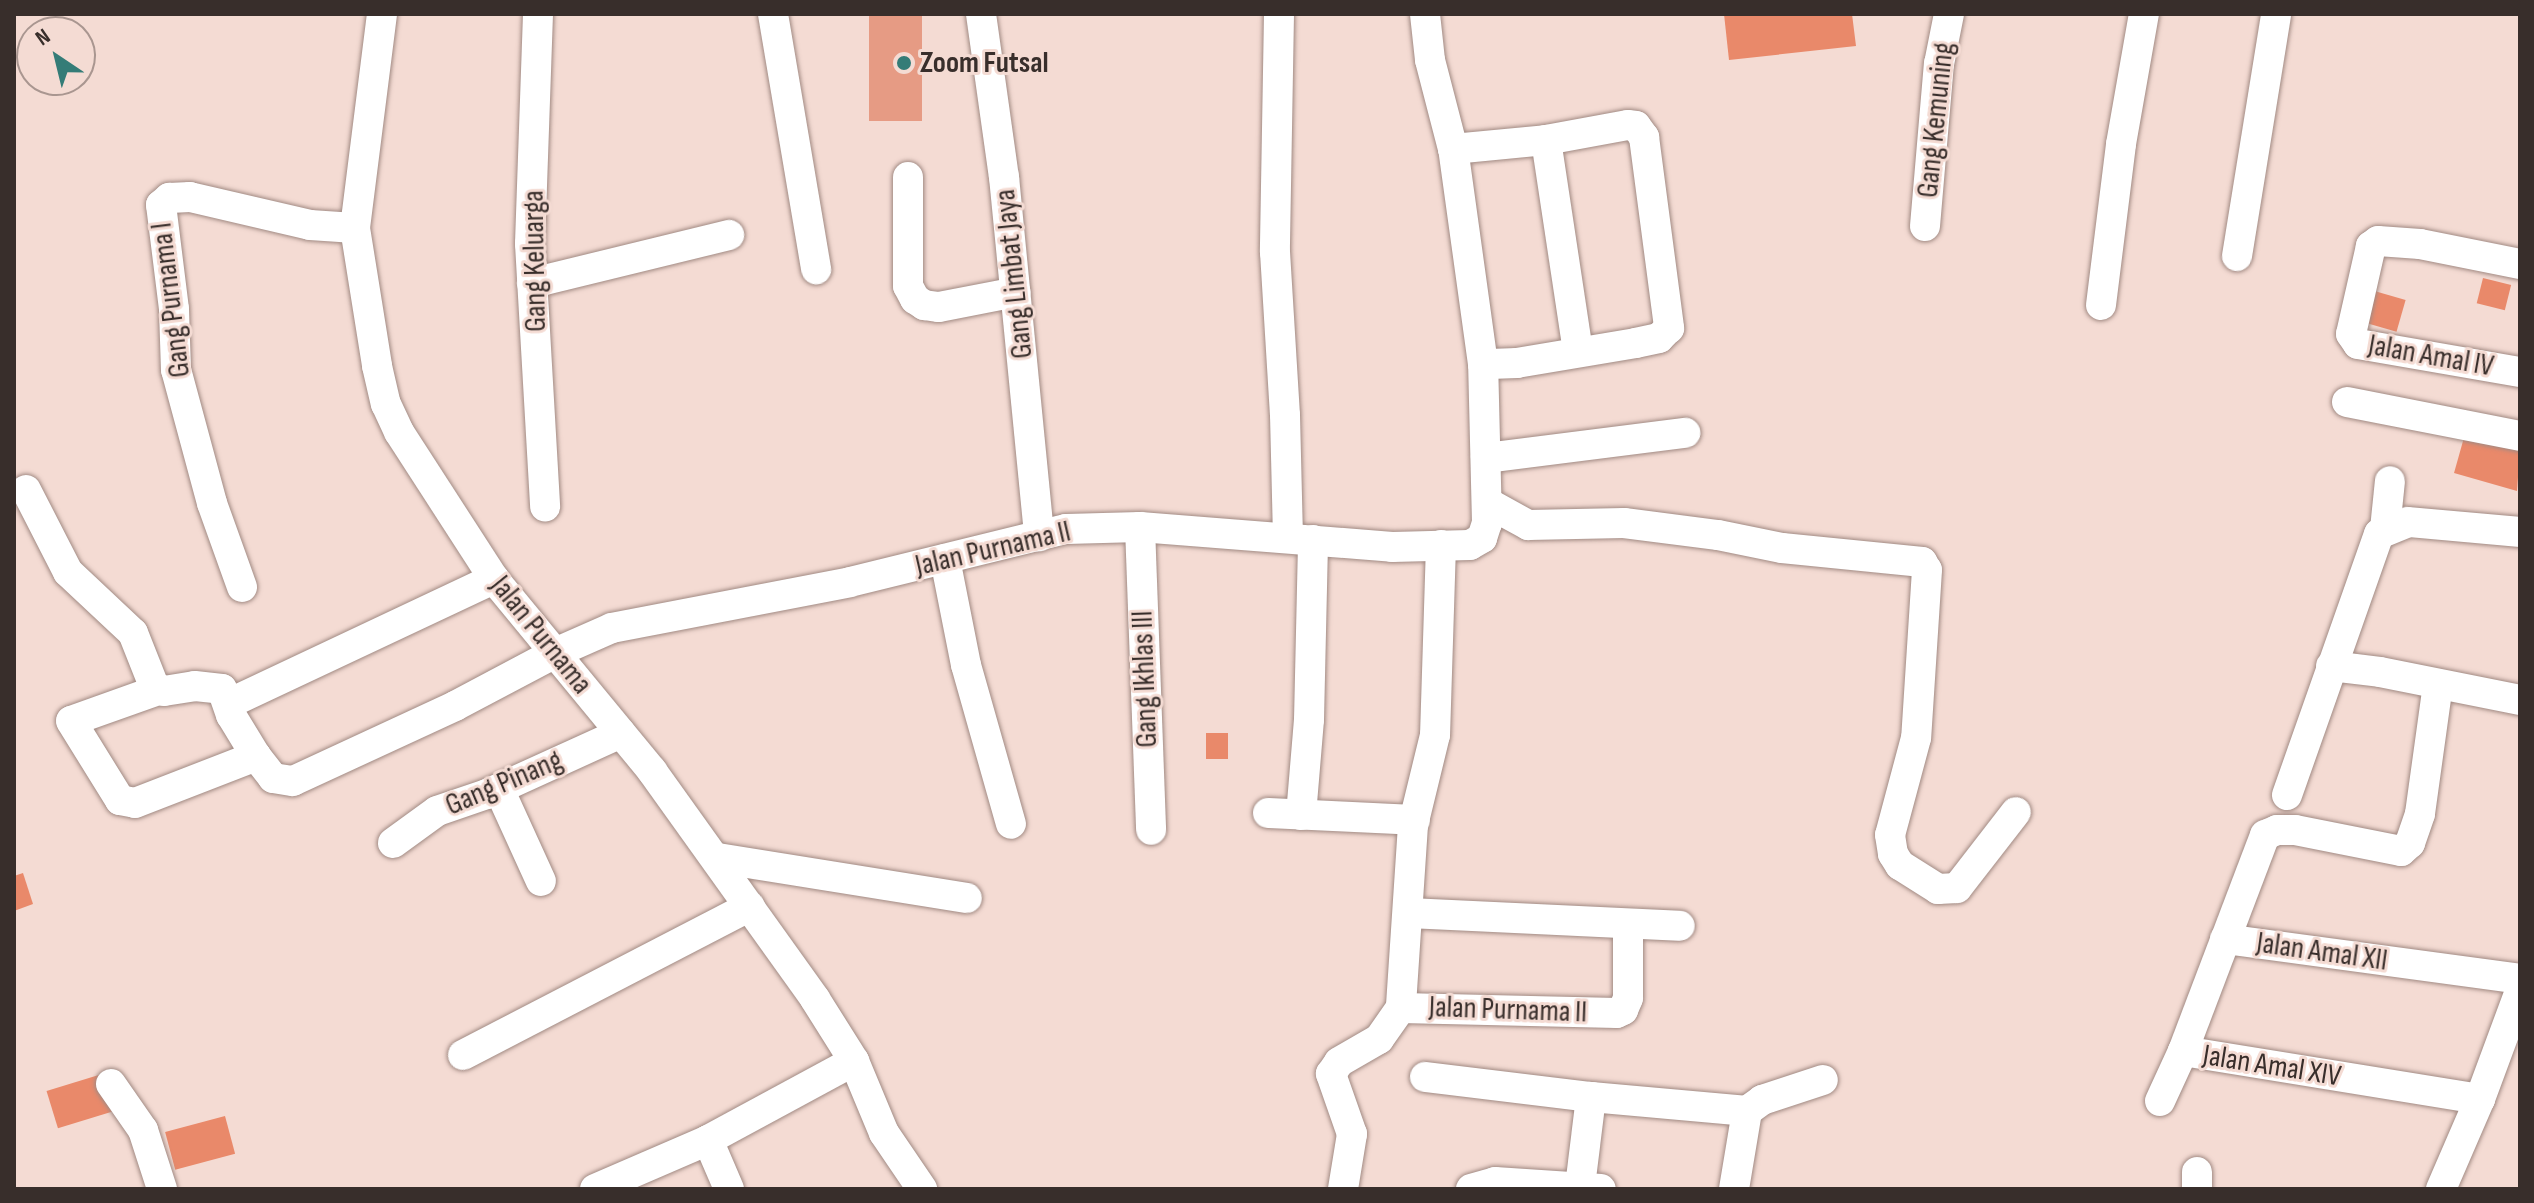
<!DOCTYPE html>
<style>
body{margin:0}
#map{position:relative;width:2534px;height:1203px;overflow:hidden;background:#f4dbd3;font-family:"Sofia Sans Condensed",sans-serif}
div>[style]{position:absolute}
.green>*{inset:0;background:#e69b84;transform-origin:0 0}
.building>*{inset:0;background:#e9896a;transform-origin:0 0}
.roads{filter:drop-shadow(0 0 2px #a18a83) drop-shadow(0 0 2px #a18a83)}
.minor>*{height:30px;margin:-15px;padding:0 15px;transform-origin:15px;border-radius:15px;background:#fff}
.dots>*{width:22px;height:22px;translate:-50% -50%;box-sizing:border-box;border:4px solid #f4dbd3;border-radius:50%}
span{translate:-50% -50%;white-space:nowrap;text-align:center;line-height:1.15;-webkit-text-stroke:6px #f4dbd3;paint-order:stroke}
.poi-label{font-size:30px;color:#382e2b;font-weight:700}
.left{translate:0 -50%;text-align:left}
.street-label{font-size:30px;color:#382e2b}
.frame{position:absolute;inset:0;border:16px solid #382e2b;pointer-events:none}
.north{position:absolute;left:16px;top:16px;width:80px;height:80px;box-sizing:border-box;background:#f4dbd3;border:2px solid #a99690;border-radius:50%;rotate:325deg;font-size:22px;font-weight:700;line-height:32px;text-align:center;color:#382e2b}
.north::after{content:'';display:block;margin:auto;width:28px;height:36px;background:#347c77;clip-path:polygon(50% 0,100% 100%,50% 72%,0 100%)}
</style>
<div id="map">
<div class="green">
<i style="left:869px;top:14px;width:53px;height:107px"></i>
</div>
<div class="building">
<i style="clip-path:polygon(1724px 14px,1852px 14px,1856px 46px,1729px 60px)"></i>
<i style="left:2483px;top:278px;width:29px;height:26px;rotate:14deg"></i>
<i style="left:2371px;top:290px;width:36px;height:33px;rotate:16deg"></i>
<i style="clip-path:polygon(2465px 434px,2520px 449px,2517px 491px,2454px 473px)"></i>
<i style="left:1206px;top:733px;width:22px;height:26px"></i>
<i style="clip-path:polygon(23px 873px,33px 904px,14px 911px,14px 876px)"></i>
<i style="left:102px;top:1074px;width:39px;height:58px;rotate:73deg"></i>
<i style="left:225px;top:1116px;width:39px;height:62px;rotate:75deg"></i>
</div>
<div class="roads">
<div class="minor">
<i style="left:382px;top:14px;width:216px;rotate:97.2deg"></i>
<i style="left:355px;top:228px;width:140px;rotate:80.9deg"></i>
<i style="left:377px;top:366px;width:39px;rotate:77deg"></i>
<i style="left:386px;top:404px;width:31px;rotate:65deg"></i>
<i style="left:399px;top:432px;width:175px;rotate:57.1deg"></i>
<i style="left:494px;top:579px;width:249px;rotate:50.5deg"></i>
<i style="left:652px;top:771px;width:280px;rotate:54.4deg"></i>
<i style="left:815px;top:999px;width:73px;rotate:57.8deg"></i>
<i style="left:854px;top:1061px;width:78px;rotate:67.4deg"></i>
<i style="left:884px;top:1133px;width:68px;rotate:55.8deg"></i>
<i style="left:538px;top:14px;width:230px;rotate:92deg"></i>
<i style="left:530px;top:244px;width:263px;rotate:86.7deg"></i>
<i style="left:773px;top:14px;width:259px;rotate:80.4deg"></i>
<i style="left:981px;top:14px;width:165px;rotate:82deg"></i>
<i style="left:1004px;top:177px;width:361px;rotate:84.4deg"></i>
<i style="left:1279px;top:14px;width:238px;rotate:91deg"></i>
<i style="left:1275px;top:252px;width:163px;rotate:86.5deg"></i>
<i style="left:1285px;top:415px;width:123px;rotate:88.6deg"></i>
<i style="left:1546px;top:140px;width:213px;rotate:81.4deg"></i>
<i style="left:1453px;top:149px;width:93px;rotate:-5.5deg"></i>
<i style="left:1546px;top:140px;width:83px;rotate:-10.4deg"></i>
<i style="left:1628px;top:125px;width:8px;rotate:7deg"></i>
<i style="left:1636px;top:126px;width:14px;rotate:54deg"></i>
<i style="left:1644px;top:137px;width:193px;rotate:82.5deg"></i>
<i style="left:1669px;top:328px;width:14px;rotate:135deg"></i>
<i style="left:1659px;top:338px;width:24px;rotate:168deg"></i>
<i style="left:1636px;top:343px;width:121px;rotate:170.5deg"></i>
<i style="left:1517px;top:363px;width:34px;rotate:178deg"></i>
<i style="left:908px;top:177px;width:109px;rotate:90deg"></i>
<i style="left:908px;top:286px;width:15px;rotate:62deg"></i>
<i style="left:915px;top:299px;width:11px;rotate:34deg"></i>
<i style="left:924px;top:305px;width:15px;rotate:8deg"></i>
<i style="left:939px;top:307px;width:78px;rotate:-11deg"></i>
<i style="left:1925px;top:226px;width:163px;rotate:-85.1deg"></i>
<i style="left:1939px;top:64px;width:51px;rotate:-78.7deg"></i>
<i style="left:2237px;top:256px;width:245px;rotate:-80.8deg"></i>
<i style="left:2520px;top:264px;width:102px;rotate:-168.7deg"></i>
<i style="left:2420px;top:244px;width:42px;rotate:-175.9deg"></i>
<i style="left:2378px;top:241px;width:9px;rotate:144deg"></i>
<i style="left:2371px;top:246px;width:90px;rotate:102.8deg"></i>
<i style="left:2351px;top:334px;width:12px;rotate:55deg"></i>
<i style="left:2358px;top:344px;width:164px;rotate:9.8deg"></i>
<i style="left:532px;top:283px;width:203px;rotate:-13.7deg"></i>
<i style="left:2101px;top:305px;width:162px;rotate:-82.9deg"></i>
<i style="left:2121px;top:144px;width:132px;rotate:-80deg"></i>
<i style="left:2347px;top:402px;width:176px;rotate:11.1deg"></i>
<i style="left:1486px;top:458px;width:201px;rotate:-7.2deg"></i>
<i style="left:26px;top:490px;width:92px;rotate:62.9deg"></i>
<i style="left:68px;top:572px;width:89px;rotate:43.2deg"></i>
<i style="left:133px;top:633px;width:57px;rotate:68.4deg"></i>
<i style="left:154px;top:686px;width:11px;rotate:27deg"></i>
<i style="left:164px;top:691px;width:31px;rotate:-9deg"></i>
<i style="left:195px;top:686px;width:27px;rotate:6deg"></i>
<i style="left:222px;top:689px;width:28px;rotate:71deg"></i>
<i style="left:231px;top:715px;width:48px;rotate:58.6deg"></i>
<i style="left:256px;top:756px;width:28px;rotate:52deg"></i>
<i style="left:273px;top:778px;width:20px;rotate:9deg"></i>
<i style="left:293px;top:781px;width:179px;rotate:-24.8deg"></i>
<i style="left:455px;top:706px;width:113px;rotate:-27.9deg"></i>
<i style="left:555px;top:653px;width:62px;rotate:-23.7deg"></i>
<i style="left:612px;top:628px;width:242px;rotate:-10.9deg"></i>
<i style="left:850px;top:582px;width:222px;rotate:-13.8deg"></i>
<i style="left:1066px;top:529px;width:74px;rotate:-1.5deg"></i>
<i style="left:1140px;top:527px;width:253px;rotate:4.5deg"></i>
<i style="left:1392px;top:547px;width:78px;rotate:-1.5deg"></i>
<i style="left:1470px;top:545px;width:14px;rotate:-30deg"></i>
<i style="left:1482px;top:538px;width:16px;rotate:-72deg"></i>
<i style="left:1487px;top:523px;width:159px;rotate:-91.4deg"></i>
<i style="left:1483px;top:364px;width:217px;rotate:-97.9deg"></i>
<i style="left:1453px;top:149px;width:92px;rotate:-104.5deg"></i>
<i style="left:1430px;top:60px;width:46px;rotate:-96.2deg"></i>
<i style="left:1488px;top:503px;width:46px;rotate:28.8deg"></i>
<i style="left:1528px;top:525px;width:96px;rotate:-1.2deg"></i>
<i style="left:1624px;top:523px;width:95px;rotate:7.3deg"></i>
<i style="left:1718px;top:535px;width:65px;rotate:11.5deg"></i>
<i style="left:1782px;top:548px;width:141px;rotate:5.7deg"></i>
<i style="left:1922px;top:562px;width:9px;rotate:58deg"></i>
<i style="left:1927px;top:570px;width:168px;rotate:93.7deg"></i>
<i style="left:1916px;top:738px;width:100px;rotate:105deg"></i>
<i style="left:1890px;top:835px;width:19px;rotate:81deg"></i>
<i style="left:1893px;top:854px;width:13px;rotate:58deg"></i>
<i style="left:1900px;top:865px;width:45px;rotate:32.3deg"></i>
<i style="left:1938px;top:889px;width:19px;rotate:-3deg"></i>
<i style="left:1957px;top:888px;width:96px;rotate:-52.2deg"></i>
<i style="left:1140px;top:527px;width:303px;rotate:87.9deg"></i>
<i style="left:2385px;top:529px;width:48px;rotate:-84.1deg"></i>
<i style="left:1441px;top:545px;width:190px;rotate:91.8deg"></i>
<i style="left:1435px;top:735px;width:93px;rotate:103.7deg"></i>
<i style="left:1413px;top:825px;width:183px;rotate:93.8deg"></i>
<i style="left:1401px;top:1008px;width:216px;rotate:1.3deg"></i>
<i style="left:1617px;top:1013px;width:7px;rotate:-27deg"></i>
<i style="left:1623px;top:1010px;width:13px;rotate:-67deg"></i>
<i style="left:1628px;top:998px;width:74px;rotate:-90deg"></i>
<i style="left:945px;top:559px;width:108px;rotate:78.8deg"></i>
<i style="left:966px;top:665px;width:165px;rotate:74.2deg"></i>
<i style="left:242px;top:587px;width:89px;rotate:-109.7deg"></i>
<i style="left:212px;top:503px;width:138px;rotate:-105.1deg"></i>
<i style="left:176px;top:370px;width:61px;rotate:-91.9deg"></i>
<i style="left:174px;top:309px;width:105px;rotate:-97.1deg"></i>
<i style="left:161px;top:205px;width:11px;rotate:-41deg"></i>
<i style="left:169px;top:198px;width:21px;rotate:-3deg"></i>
<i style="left:190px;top:197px;width:123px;rotate:13.1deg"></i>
<i style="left:310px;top:225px;width:45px;rotate:3.8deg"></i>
<i style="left:2331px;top:666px;width:49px;rotate:7deg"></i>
<i style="left:2380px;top:672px;width:143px;rotate:11.3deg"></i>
<i style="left:2438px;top:684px;width:131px;rotate:97.9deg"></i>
<i style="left:2420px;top:814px;width:31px;rotate:109deg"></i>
<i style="left:2410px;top:843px;width:12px;rotate:138deg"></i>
<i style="left:2401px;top:851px;width:108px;rotate:-168.8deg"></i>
<i style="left:2295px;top:830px;width:18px;rotate:180deg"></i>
<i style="left:2277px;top:830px;width:13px;rotate:157deg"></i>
<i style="left:2265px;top:835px;width:231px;rotate:110.8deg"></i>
<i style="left:2183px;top:1051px;width:301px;rotate:9.2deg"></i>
<i style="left:158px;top:690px;width:92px;rotate:160.4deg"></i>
<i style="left:71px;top:721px;width:93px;rotate:58.2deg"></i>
<i style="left:120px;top:800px;width:15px;rotate:11deg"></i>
<i style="left:135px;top:803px;width:130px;rotate:-21.2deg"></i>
<i style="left:230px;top:703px;width:292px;rotate:-25.2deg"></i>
<i style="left:499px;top:789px;width:101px;rotate:65.5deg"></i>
<i style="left:2287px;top:795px;width:277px;rotate:-70.6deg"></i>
<i style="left:2379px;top:534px;width:31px;rotate:-22deg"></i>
<i style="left:2408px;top:522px;width:112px;rotate:5.1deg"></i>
<i style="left:1268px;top:813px;width:147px;rotate:2.7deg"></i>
<i style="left:1301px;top:815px;width:95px;rotate:-85.2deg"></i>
<i style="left:1309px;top:720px;width:180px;rotate:-88.7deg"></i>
<i style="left:393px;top:843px;width:54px;rotate:-36deg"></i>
<i style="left:437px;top:811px;width:53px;rotate:-18.8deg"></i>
<i style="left:487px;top:794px;width:147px;rotate:-24.5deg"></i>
<i style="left:717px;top:858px;width:253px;rotate:9.1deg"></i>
<i style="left:1408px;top:913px;width:272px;rotate:2.7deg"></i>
<i style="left:2225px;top:939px;width:298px;rotate:7.7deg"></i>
<i style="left:463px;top:1055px;width:323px;rotate:-27.4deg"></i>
<i style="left:1425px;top:1077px;width:167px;rotate:6.9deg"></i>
<i style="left:1591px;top:1097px;width:91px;rotate:97deg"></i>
<i style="left:111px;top:1084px;width:56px;rotate:55.2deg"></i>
<i style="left:143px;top:1130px;width:62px;rotate:72.1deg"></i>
<i style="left:1591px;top:1097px;width:157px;rotate:5.1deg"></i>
<i style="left:2160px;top:1101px;width:55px;rotate:-65.3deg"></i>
<i style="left:708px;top:1140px;width:53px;rotate:66.8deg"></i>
<i style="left:595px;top:1189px;width:123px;rotate:-23.4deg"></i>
<i style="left:708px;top:1140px;width:166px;rotate:-28.4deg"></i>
<i style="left:1343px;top:1189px;width:56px;rotate:-80.7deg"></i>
<i style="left:1352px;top:1134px;width:64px;rotate:-109.3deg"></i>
<i style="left:1331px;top:1074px;width:14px;rotate:-56deg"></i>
<i style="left:1339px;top:1062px;width:46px;rotate:-29.9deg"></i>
<i style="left:1379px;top:1039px;width:38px;rotate:-55deg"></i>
<i style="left:1471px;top:1189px;width:25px;rotate:-16deg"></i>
<i style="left:1495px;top:1182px;width:106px;rotate:3.8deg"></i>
<i style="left:1734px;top:1189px;width:79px;rotate:-80.5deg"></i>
<i style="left:1747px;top:1111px;width:19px;rotate:-36deg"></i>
<i style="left:1762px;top:1100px;width:64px;rotate:-18.2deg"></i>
<i style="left:2197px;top:1189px;width:17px;rotate:-90deg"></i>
<i style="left:2441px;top:1189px;width:98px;rotate:-66.6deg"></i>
<i style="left:2480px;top:1099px;width:115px;rotate:-69.7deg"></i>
</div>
</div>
<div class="dots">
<i style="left:904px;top:63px;background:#347c77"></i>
</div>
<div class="poi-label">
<span class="left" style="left:920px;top:63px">Zoom Futsal</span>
</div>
<div class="street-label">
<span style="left:1936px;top:120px;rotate:-84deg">Gang Kemuning</span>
<span style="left:535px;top:261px;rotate:-91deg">Gang Keluarga</span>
<span style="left:1014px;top:274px;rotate:-96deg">Gang Limbat Jaya</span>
<span style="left:171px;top:300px;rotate:-97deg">Gang Purnama I</span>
<span style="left:2431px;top:356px;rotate:10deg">Jalan Amal IV</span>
<span style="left:993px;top:549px;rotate:-13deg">Jalan Purnama II</span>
<span style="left:541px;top:635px;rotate:51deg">Jalan Purnama</span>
<span style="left:1145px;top:679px;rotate:-92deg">Gang Ikhlas III</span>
<span style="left:504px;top:783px;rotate:-23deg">Gang Pinang</span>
<span style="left:2322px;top:952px;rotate:8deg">Jalan Amal XII</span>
<span style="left:1508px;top:1010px;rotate:2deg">Jalan Purnama II</span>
<span style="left:2272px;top:1066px;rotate:9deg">Jalan Amal XIV</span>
</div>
<div class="frame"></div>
<div class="north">N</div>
</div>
